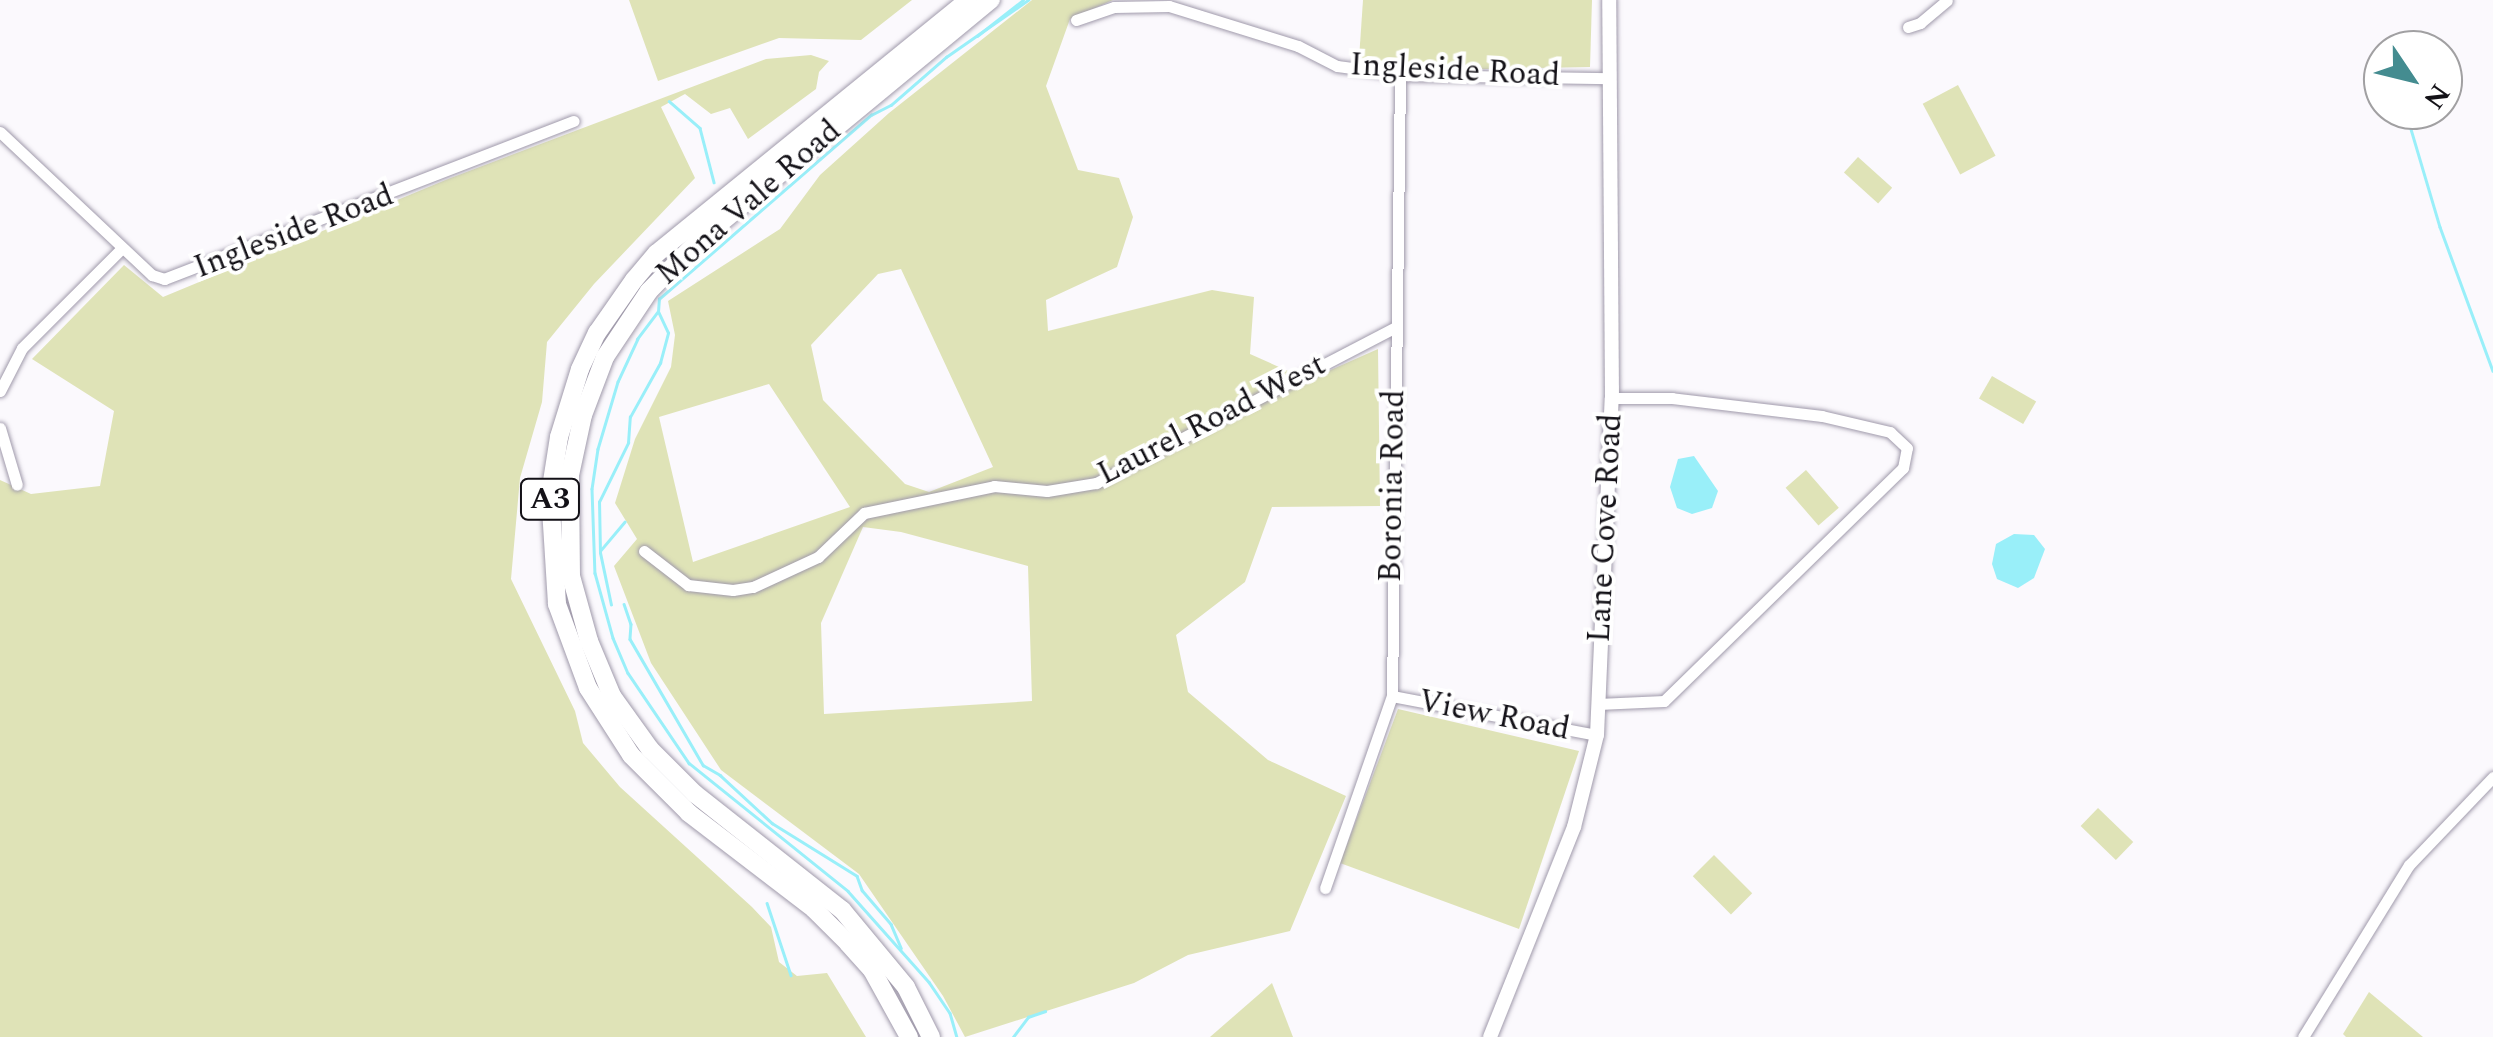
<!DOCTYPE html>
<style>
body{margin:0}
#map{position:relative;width:2493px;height:1037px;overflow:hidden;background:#fbf9fd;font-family:Spectral,serif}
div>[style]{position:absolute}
.green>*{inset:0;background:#dfe3b7;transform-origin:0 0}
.water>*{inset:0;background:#99eff9}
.stream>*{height:2.5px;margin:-1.25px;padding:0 1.25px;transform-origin:1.25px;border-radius:1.25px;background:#99eff9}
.roads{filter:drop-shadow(0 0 2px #a09aab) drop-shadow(0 0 2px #a09aab)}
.minor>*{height:11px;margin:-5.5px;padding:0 5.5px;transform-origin:5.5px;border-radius:5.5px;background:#fff}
.tertiary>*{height:14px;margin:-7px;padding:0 7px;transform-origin:7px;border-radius:7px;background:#fff}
.trunk>*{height:18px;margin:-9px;padding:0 9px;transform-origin:9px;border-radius:9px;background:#fff}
span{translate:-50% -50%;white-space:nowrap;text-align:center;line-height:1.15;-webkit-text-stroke:8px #fff;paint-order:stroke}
.shield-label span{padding:2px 8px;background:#fff;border:2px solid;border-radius:8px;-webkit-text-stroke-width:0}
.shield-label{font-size:30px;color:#131117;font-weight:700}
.street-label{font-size:32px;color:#131117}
.north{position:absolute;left:2363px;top:30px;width:100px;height:100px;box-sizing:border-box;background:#fff;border:2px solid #a1a0a2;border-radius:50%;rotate:125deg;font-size:28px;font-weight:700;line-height:40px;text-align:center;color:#131117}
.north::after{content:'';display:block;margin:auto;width:35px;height:45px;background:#448c90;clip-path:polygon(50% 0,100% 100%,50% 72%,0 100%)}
</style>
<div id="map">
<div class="green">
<i style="clip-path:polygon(629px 0,912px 0,861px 40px,779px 38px,658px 81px)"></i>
<i style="clip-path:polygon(evenodd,1032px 0,1113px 0,1070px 19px,1046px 86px,1078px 170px,1119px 178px,1133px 217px,1117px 267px,1046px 300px,1048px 331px,1212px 290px,1254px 297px,1250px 354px,1308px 380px,1378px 349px,1380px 506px,1272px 507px,1245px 582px,1176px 635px,1188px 692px,1268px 760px,1346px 796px,1290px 931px,1188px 955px,1134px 983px,965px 1037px,943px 996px,859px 874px,721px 770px,651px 663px,614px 566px,637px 539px,615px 503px,635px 439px,671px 367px,675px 335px,668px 301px,780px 229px,820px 175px,889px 113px,1032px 0,901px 269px,993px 467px,929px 492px,905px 484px,823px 400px,811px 345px,878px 274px,901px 269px,1032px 0,769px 384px,850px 507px,693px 562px,659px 417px,769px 384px,1032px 0,863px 527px,901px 532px,1028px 566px,1032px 701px,824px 714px,821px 623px,863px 527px)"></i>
<i style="clip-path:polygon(1363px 0,1592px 0,1590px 67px,1437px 70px,1359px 59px)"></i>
<i style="clip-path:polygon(811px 55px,829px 61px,819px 72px,816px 89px,748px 139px,730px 108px,711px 114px,685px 94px,661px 107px,695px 178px,594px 284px,547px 342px,542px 402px,520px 478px,511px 579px,575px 711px,583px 743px,620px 787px,752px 907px,771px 927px,779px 962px,797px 976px,827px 973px,866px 1037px,0 1037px,0 480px,31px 494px,100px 486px,114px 411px,32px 359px,124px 265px,163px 297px,448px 179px,766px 59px)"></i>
<i style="left:1958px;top:85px;width:80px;height:40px;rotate:62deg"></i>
<i style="left:1858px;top:157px;width:46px;height:21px;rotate:42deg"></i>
<i style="left:1992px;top:376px;width:51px;height:26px;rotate:30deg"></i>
<i style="left:1806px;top:470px;width:50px;height:27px;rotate:49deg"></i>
<i style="clip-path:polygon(1398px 709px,1579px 751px,1519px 929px,1340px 863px)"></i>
<i style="left:2098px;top:808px;width:49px;height:25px;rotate:44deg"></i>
<i style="left:1714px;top:855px;width:54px;height:30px;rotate:45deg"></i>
<i style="clip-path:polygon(1272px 983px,1293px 1037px,1210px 1037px)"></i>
<i style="clip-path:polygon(2369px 992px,2423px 1037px,2346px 1037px,2343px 1034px)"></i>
</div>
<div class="water">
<i style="clip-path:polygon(1694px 456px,1718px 491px,1712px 508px,1692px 514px,1677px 508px,1670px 487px,1678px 459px)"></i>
<i style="clip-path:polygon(2014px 534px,2034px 535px,2045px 549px,2034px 578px,2018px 588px,1997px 579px,1992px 564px,1996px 544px)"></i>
</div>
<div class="stream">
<i style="left:977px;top:36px;width:58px;rotate:-38deg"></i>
<i style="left:669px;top:101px;width:41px;rotate:41.1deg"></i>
<i style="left:700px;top:128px;width:56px;rotate:75.5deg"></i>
<i style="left:2411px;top:129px;width:102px;rotate:73.5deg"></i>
<i style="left:2440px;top:227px;width:153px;rotate:69.8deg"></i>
<i style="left:658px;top:312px;width:34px;rotate:127deg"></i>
<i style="left:638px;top:339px;width:47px;rotate:114.9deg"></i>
<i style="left:618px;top:382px;width:70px;rotate:106.6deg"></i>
<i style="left:598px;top:449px;width:40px;rotate:98.5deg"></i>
<i style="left:592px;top:489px;width:84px;rotate:88deg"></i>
<i style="left:595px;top:573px;width:67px;rotate:74.5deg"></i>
<i style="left:613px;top:638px;width:38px;rotate:67deg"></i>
<i style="left:628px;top:673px;width:109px;rotate:55.9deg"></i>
<i style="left:689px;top:763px;width:204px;rotate:38.8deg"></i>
<i style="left:848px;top:891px;width:122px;rotate:48.3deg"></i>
<i style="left:929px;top:982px;width:37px;rotate:56deg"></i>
<i style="left:950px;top:1013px;width:25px;rotate:74deg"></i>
<i style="left:600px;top:551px;width:38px;rotate:-50deg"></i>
<i style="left:624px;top:604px;width:21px;rotate:71deg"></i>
<i style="left:631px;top:624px;width:15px;rotate:94deg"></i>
<i style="left:630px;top:639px;width:146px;rotate:59.9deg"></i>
<i style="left:703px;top:765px;width:20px;rotate:30deg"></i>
<i style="left:720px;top:775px;width:71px;rotate:42.7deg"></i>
<i style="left:772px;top:823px;width:100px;rotate:31.9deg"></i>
<i style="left:857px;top:876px;width:15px;rotate:70deg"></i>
<i style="left:862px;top:890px;width:45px;rotate:49.5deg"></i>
<i style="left:891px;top:924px;width:26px;rotate:67deg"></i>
<i style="left:611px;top:605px;width:53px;rotate:-101.9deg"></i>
<i style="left:600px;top:553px;width:51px;rotate:-91.1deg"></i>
<i style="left:599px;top:502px;width:66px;rotate:-63.8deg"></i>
<i style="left:628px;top:443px;width:26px;rotate:-86deg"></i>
<i style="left:630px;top:417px;width:62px;rotate:-60.9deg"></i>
<i style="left:660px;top:363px;width:31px;rotate:-75deg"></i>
<i style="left:668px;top:333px;width:23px;rotate:-115deg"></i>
<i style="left:658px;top:312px;width:13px;rotate:-86deg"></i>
<i style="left:659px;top:299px;width:281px;rotate:-41deg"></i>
<i style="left:871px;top:115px;width:22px;rotate:-27deg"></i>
<i style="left:891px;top:105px;width:73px;rotate:-41.1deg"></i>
<i style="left:946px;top:57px;width:100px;rotate:-34.8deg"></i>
<i style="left:767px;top:903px;width:76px;rotate:71.6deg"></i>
<i style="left:1013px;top:1037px;width:25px;rotate:-53deg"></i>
<i style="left:1028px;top:1017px;width:18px;rotate:-19deg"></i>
</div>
<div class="roads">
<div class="minor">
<i style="left:1076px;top:20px;width:40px;rotate:-18.9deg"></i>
<i style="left:1114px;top:7px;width:55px;rotate:-1deg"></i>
<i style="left:1169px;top:6px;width:135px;rotate:17.2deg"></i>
<i style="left:1298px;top:46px;width:44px;rotate:27.1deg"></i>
<i style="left:1337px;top:66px;width:69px;rotate:7.5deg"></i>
<i style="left:1405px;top:75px;width:201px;rotate:0.9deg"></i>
<i style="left:1908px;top:27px;width:13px;rotate:-18deg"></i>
<i style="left:1920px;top:23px;width:35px;rotate:-40deg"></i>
<i style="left:0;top:132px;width:209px;rotate:43.3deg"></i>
<i style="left:152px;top:275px;width:13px;rotate:18deg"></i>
<i style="left:164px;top:279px;width:439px;rotate:-21.1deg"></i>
<i style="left:0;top:391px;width:48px;rotate:-62.9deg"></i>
<i style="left:22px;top:348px;width:141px;rotate:-45deg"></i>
<i style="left:0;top:428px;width:59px;rotate:73.4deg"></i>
<i style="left:644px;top:551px;width:56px;rotate:37.7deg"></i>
<i style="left:688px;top:585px;width:45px;rotate:6.3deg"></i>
<i style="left:733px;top:590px;width:20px;rotate:-9deg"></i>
<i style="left:753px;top:587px;width:72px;rotate:-24.8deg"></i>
<i style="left:818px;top:557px;width:64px;rotate:-43.7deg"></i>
<i style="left:864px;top:513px;width:133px;rotate:-11.7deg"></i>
<i style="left:994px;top:486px;width:53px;rotate:5.4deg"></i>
<i style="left:1047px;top:491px;width:50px;rotate:-9.3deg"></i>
<i style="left:1096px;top:483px;width:336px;rotate:-27.5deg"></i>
<i style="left:1392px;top:696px;width:209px;rotate:10.8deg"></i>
<i style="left:1598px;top:704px;width:66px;rotate:-2.6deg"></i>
<i style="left:1664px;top:701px;width:334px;rotate:-44.3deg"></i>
<i style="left:1903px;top:468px;width:20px;rotate:-79deg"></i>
<i style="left:1907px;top:448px;width:23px;rotate:-137deg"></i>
<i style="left:1890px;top:432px;width:70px;rotate:-166.8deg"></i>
<i style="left:1822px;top:416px;width:151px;rotate:-173.2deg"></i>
<i style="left:1672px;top:398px;width:60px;rotate:180deg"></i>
<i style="left:1325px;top:888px;width:203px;rotate:-70.8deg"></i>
<i style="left:1392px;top:696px;width:622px;rotate:-89.26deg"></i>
<i style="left:2303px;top:1037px;width:202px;rotate:-58.4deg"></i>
<i style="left:2409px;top:865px;width:122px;rotate:-46.3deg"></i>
</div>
<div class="tertiary">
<i style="left:1490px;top:1037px;width:226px;rotate:-68.2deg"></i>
<i style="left:1574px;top:827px;width:95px;rotate:-76deg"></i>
<i style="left:1597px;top:735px;width:337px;rotate:-87.5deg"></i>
<i style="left:1612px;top:398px;width:398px;rotate:-90.4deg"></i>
</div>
<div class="trunk">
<i style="left:909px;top:1037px;width:77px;rotate:-118.9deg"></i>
<i style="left:872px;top:970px;width:36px;rotate:-132deg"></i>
<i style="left:848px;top:943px;width:48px;rotate:-135deg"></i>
<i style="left:814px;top:909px;width:158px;rotate:-142.5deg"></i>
<i style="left:689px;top:813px;width:82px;rotate:-135deg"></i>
<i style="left:631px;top:755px;width:80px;rotate:-122.7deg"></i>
<i style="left:588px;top:688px;width:90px;rotate:-110.3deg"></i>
<i style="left:557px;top:604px;width:110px;rotate:-93.6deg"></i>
<i style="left:550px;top:494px;width:58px;rotate:-81deg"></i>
<i style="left:559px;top:437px;width:71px;rotate:-72.8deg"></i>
<i style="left:580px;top:369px;width:40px;rotate:-65deg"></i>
<i style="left:597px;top:333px;width:65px;rotate:-55.1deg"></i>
<i style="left:634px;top:280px;width:35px;rotate:-50deg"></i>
<i style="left:657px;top:253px;width:401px;rotate:-39.1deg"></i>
<i style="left:931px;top:1037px;width:56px;rotate:-116.6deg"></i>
<i style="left:906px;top:987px;width:100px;rotate:-129.7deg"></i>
<i style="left:842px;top:910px;width:187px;rotate:-141.7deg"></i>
<i style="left:695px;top:794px;width:64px;rotate:-135deg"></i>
<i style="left:650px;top:749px;width:65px;rotate:-125.6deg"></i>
<i style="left:612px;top:696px;width:60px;rotate:-112.7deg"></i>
<i style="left:589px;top:641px;width:67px;rotate:-105.5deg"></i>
<i style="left:571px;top:576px;width:101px;rotate:-90.6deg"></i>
<i style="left:570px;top:475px;width:61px;rotate:-77.8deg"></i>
<i style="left:583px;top:415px;width:62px;rotate:-69.2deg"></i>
<i style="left:605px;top:357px;width:79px;rotate:-56.3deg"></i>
<i style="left:649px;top:291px;width:69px;rotate:-45.6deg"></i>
<i style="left:697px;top:242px;width:381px;rotate:-39.5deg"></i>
</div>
</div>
<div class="shield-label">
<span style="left:550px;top:499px">A3</span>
</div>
<div class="street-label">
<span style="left:1455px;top:71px;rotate:3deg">Ingleside Road</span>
<span style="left:749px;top:203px;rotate:-41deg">Mona Vale Road</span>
<span style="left:294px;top:232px;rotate:-21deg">Ingleside Road</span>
<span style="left:1212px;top:420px;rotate:-27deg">Laurel Road West</span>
<span style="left:1393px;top:486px;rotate:-89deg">Boronia Road</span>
<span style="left:1606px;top:528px;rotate:-87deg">Lane Cove Road</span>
<span style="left:1494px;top:716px;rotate:11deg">View Road</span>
</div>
<div class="north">N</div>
</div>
